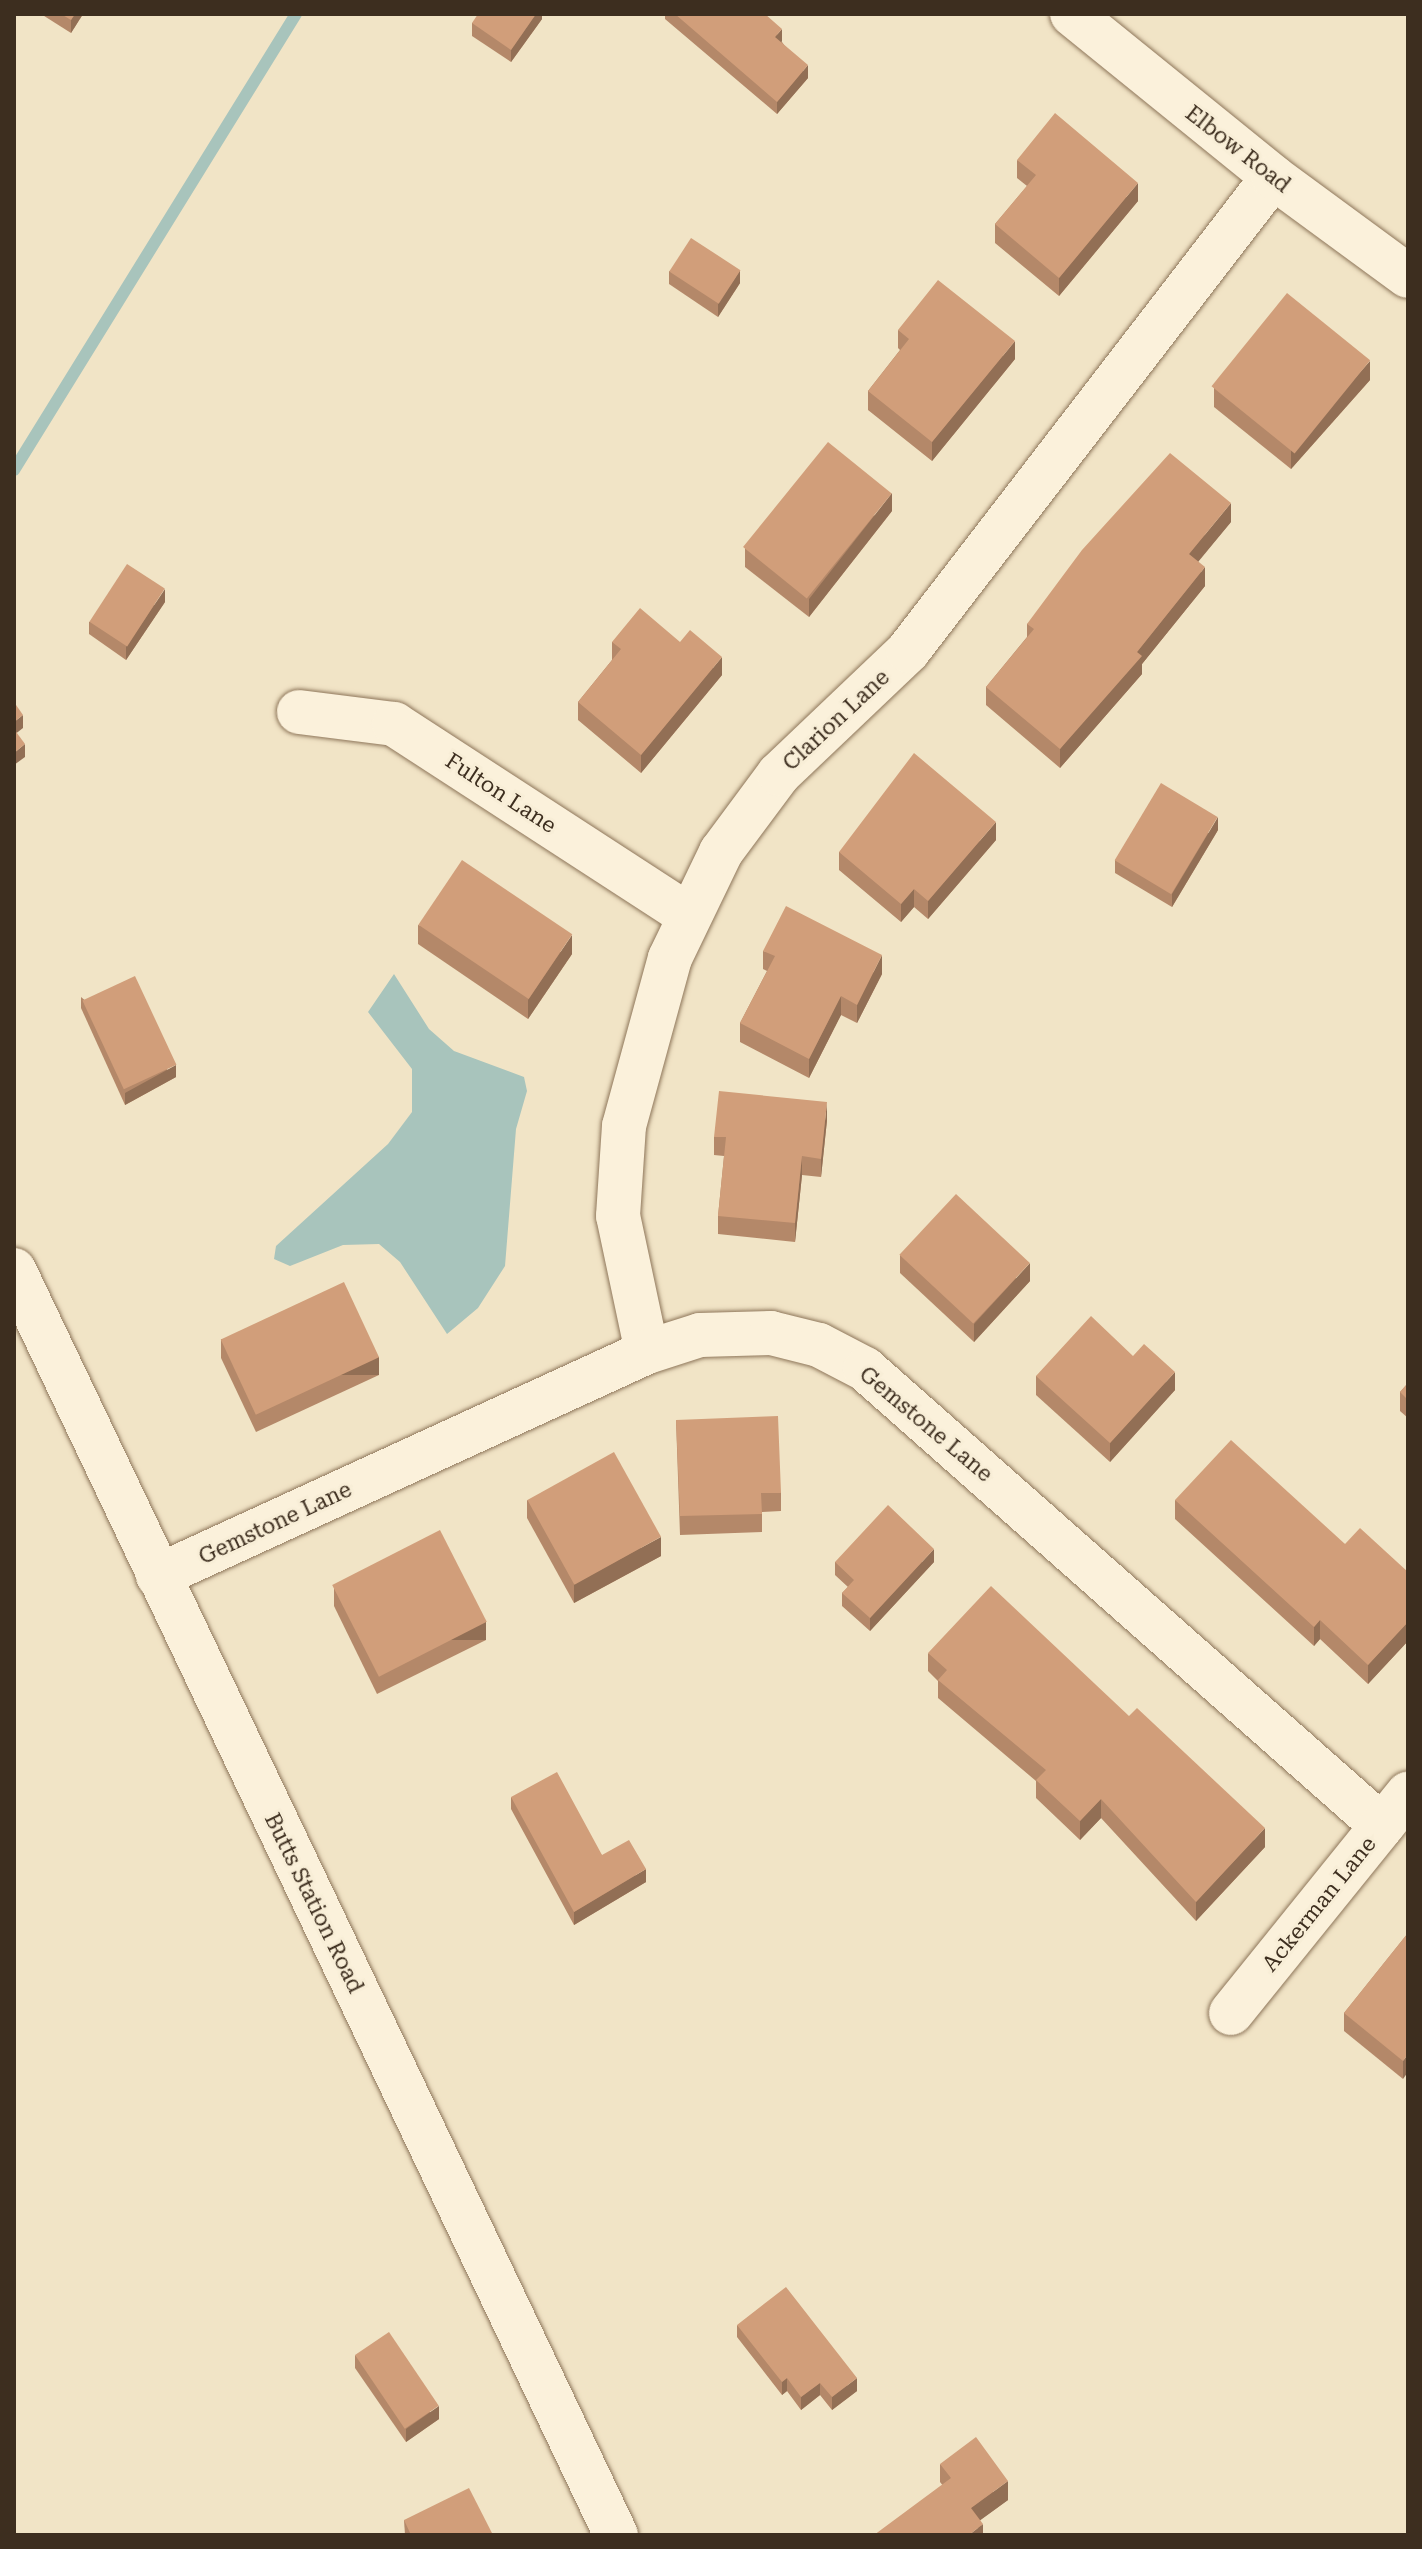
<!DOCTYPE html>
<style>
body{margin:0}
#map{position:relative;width:1422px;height:2549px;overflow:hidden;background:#f1e4c6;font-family:"Roboto Serif",serif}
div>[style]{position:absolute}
.water>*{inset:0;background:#a8c4bc}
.stream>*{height:12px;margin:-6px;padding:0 6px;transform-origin:6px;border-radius:6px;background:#a8c4bc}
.roads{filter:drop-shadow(0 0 2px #8e765a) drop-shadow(0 0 2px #8e765a)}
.minor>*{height:44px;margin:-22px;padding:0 22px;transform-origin:22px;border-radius:22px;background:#fbf1db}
.tertiary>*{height:44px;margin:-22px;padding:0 22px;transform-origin:22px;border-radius:22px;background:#fbf1db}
.secondary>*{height:44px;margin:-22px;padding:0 22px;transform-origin:22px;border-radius:22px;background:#fbf1db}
.wall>*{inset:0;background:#b48869}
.shaded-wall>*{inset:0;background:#926f55;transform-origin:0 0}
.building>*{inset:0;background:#d19e7a;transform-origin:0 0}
span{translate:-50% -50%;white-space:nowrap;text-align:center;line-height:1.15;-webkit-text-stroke:6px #f8eed7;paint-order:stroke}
.street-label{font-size:22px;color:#3d2e1f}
.frame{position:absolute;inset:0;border:16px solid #3d2e1f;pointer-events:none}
</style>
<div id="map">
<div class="water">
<i style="clip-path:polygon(394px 974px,429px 1029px,454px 1051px,524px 1077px,527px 1091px,516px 1129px,505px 1266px,478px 1308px,447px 1334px,400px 1262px,379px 1244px,343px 1245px,290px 1266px,274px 1259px,276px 1246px,388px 1144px,412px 1112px,412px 1069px,368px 1012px)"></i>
</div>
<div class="stream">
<i style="left:14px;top:470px;width:536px;rotate:-58.27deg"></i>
</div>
<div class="roads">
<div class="minor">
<i style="left:299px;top:712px;width:96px;rotate:7.2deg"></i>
<i style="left:394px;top:724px;width:351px;rotate:33deg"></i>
<i style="left:647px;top:1352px;width:139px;rotate:-102deg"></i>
<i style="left:618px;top:1216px;width:90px;rotate:-86.2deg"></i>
<i style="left:624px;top:1126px;width:174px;rotate:-74.7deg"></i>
<i style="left:670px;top:958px;width:118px;rotate:-64.3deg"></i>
<i style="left:721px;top:852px;width:97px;rotate:-53.4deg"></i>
<i style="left:779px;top:774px;width:178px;rotate:-43.6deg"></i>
<i style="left:908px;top:651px;width:598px;rotate:-52.4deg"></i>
<i style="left:158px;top:1576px;width:538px;rotate:-24.61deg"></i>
<i style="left:647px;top:1352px;width:56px;rotate:-17.8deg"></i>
<i style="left:700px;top:1335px;width:71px;rotate:-1.6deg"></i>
<i style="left:771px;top:1333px;width:49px;rotate:14deg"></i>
<i style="left:819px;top:1345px;width:52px;rotate:27.6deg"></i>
<i style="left:865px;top:1369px;width:690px;rotate:41.47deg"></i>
<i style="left:1231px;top:2013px;width:282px;rotate:-51.1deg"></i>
</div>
<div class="tertiary">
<i style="left:1072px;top:14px;width:259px;rotate:39deg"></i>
<i style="left:1273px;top:177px;width:167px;rotate:36.3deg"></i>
</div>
<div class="secondary">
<i style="left:14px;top:1270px;width:1401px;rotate:64.55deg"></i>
</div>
</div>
<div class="wall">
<i style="clip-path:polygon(41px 14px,83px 14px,71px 33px)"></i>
<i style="clip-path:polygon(542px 14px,542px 19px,511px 62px,472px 36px,472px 23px)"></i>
<i style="clip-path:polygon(665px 14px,765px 14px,782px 42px,808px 78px,777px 114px,665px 19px)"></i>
<i style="clip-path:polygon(1017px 160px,1138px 201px,1059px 296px,995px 243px,995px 224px,1027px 186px,1017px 178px)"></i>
<i style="clip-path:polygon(669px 271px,740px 283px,718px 317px,669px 284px)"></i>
<i style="clip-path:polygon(898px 330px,1015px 359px,932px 461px,868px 410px,868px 391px,900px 350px,898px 348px)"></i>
<i style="clip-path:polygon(1370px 380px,1291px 469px,1214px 407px,1214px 388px)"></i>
<i style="clip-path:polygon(892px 511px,809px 617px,745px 567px,745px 548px)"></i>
<i style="clip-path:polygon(1231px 522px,1198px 561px,1205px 586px,1142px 664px,1142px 674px,1060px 768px,986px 705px,986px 687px,1027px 637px,1027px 624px)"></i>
<i style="clip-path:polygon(165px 602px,126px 660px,89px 634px,89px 622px)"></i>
<i style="clip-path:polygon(612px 642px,680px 642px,722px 675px,641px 773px,578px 720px,578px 702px,612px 660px)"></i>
<i style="clip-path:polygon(1218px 830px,1172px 907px,1115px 873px,1115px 860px)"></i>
<i style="clip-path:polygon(996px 840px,928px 919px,914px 907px,901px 922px,839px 870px,839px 852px)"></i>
<i style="clip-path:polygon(418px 925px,572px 954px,528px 1019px,418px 944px)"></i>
<i style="clip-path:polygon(763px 951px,882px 974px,857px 1023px,841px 1015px,809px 1078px,740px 1042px,740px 1023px,767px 971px,763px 969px)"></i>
<i style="clip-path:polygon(81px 997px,176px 1077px,125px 1105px,81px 1008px)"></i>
<i style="clip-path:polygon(827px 1120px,821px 1177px,802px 1175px,795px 1242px,718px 1234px,718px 1216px,724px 1156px,714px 1155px,714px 1137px)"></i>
<i style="clip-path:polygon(900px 1255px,1030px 1281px,974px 1342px,900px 1273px)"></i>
<i style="clip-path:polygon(221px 1339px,379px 1375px,256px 1432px,221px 1358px)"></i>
<i style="clip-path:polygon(1133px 1356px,1175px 1390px,1110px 1462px,1036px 1395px,1036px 1376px)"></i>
<i style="clip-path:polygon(1408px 1383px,1408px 1418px,1400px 1411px,1400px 1392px)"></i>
<i style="clip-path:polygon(676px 1420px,781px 1493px,781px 1511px,762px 1512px,762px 1532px,680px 1535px)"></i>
<i style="clip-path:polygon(527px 1500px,661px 1556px,574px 1603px,527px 1518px)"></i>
<i style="clip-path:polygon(1175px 1500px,1345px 1544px,1408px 1572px,1408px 1641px,1368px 1684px,1320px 1639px,1314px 1646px,1175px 1519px)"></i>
<i style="clip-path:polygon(835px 1562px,934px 1562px,870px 1631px,842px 1606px,842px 1593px,848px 1587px,835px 1575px)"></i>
<i style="clip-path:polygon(334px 1588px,486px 1640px,377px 1694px,334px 1606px)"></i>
<i style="clip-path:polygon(928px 1653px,1265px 1847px,1196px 1921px,1101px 1818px,1080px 1840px,1036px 1798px,1036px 1781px,938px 1698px,938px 1681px,928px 1671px)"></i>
<i style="clip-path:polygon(511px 1797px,602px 1855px,646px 1882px,574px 1925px,511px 1809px)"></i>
<i style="clip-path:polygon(1408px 1933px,1403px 2079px,1344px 2031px,1344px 2013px)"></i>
<i style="clip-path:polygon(737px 2325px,857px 2391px,832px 2410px,820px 2395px,801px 2410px,787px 2391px,782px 2395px,737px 2337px)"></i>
<i style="clip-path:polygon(355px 2355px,439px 2419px,406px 2442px,355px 2368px)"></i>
<i style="clip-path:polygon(940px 2464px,1008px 2500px,980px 2520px,983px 2535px,940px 2482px)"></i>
<i style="clip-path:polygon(404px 2520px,493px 2535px,405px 2535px)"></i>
</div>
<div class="shaded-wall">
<i style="clip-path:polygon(75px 14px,83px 14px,71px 33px,71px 20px)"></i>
<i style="clip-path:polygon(536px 14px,542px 14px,542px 19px,511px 62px,511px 50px)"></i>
<i style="clip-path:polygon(782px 29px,782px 41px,775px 49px,775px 37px)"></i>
<i style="clip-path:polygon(808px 65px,808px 78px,777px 114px,777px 102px)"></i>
<i style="clip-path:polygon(1138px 183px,1138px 201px,1059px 296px,1059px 278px)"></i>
<i style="clip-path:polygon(740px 270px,740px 283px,718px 317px,718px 304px)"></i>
<i style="clip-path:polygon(1015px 341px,1015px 359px,932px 461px,932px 442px)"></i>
<i style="clip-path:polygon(1370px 361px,1370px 380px,1291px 469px,1291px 450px)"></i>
<i style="clip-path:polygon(892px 493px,892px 511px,809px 617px,809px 599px)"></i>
<i style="clip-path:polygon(1231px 503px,1231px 522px,1189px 573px,1189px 554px)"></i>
<i style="clip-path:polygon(1205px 567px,1205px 586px,1142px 664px,1142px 674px,1060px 768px,1060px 749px,1137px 652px)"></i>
<i style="clip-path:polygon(165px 589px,165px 602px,126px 660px,126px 647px)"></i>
<i style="clip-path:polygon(722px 657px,722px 675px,641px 773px,641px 755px)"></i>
<i style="clip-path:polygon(23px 715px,23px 728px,14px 735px,14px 722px)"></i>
<i style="clip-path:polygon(25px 744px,25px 757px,14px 765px,14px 753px)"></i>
<i style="clip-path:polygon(1218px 817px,1218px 830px,1172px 907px,1172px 894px)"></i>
<i style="clip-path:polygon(996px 822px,996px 840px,928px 919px,928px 901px)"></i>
<i style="clip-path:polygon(914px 889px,914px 907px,901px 922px,901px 904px)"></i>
<i style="clip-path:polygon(572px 935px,572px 954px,528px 1019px,528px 1000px)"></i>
<i style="clip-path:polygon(882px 955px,882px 974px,857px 1023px,857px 1005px)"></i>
<i style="clip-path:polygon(841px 996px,841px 1015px,809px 1078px,809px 1059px)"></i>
<i style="clip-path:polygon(176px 1065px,176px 1077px,125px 1105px,125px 1093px)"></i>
<i style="clip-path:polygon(827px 1102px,827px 1120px,821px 1177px,821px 1159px)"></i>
<i style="clip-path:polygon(802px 1156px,802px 1175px,795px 1242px,795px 1223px)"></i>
<i style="clip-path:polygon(1030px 1263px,1030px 1281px,974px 1342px,974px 1324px)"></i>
<i style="left:379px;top:1357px;width:18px;height:136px;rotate:90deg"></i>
<i style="clip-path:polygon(1175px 1372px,1175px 1390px,1110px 1462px,1110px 1443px)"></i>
<i style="clip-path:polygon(661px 1537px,661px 1556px,574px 1603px,574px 1584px)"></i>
<i style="clip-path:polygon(934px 1549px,934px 1562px,870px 1631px,870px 1618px)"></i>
<i style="clip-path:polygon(1320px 1620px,1320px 1639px,1314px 1646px,1314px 1627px)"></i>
<i style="left:486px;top:1622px;width:18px;height:122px;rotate:90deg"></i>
<i style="clip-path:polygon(1408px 1622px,1408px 1641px,1368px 1684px,1368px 1665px)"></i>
<i style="clip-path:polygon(1101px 1799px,1101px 1818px,1080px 1840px,1080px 1821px)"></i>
<i style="clip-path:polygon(1265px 1828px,1265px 1847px,1196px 1921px,1196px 1902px)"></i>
<i style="clip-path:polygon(646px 1869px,646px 1882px,574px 1925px,574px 1912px)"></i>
<i style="clip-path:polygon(1408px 2054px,1408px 2072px,1403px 2079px,1403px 2061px)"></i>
<i style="clip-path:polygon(787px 2378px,787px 2391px,782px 2395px,782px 2382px)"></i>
<i style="clip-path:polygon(857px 2378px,857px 2391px,832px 2410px,832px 2397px)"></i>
<i style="clip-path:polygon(820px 2383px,820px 2395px,801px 2410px,801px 2397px)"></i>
<i style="clip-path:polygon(439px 2406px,439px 2419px,406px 2442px,406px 2429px)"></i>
<i style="clip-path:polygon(1008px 2481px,1008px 2500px,971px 2527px,971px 2508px)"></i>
<i style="clip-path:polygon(983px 2524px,983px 2535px,969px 2535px)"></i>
</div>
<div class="building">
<i style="clip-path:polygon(61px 14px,75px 14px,71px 20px)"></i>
<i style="clip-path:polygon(478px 14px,536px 14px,511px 50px,472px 23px)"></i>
<i style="clip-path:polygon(675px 14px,765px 14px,782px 29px,775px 37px,808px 65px,777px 102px)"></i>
<i style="clip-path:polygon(1055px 113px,1138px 183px,1059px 278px,995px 224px,1036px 175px,1017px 160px)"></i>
<i style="left:691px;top:238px;width:59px;height:40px;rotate:33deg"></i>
<i style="clip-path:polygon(938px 280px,1015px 341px,932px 442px,868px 391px,909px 339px,898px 330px)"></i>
<i style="left:1287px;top:293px;width:107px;height:120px;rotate:39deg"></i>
<i style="left:828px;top:442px;width:82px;height:135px;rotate:39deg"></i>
<i style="clip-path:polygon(1170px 453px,1231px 503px,1189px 554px,1205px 567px,1137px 652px,1142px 656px,1060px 749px,986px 687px,1034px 629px,1027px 624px,1082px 550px)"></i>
<i style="left:127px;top:564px;width:45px;height:69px;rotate:33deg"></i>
<i style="clip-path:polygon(640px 608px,680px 642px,690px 630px,722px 657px,641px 755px,578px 702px,621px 649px,612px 642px)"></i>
<i style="clip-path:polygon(14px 702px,23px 715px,14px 722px)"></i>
<i style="clip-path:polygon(14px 729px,25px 744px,14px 753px)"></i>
<i style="clip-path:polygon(914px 753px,996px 822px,928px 901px,914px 889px,901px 904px,839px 852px)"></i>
<i style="left:1161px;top:783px;width:66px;height:90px;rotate:31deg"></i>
<i style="left:462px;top:860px;width:133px;height:78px;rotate:34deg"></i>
<i style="clip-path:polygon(786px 906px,882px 955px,857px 1005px,841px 996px,809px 1059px,740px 1023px,775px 956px,763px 951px)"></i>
<i style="left:135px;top:976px;width:98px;height:58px;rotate:65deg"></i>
<i style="clip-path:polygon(719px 1091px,827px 1102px,821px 1159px,802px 1156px,795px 1223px,718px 1216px,726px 1137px,714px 1137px)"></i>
<i style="left:956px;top:1194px;width:101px;height:83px;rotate:43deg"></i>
<i style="left:344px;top:1282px;width:83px;height:136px;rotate:65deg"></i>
<i style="clip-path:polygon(1091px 1316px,1133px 1356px,1144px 1344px,1175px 1372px,1110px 1443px,1036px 1376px)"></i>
<i style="clip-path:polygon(1408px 1383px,1408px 1400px,1400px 1392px)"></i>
<i style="clip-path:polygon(778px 1416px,781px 1493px,761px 1493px,762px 1514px,680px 1516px,676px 1420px)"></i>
<i style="clip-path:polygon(1231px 1440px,1345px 1544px,1360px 1528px,1408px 1572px,1408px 1622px,1368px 1665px,1320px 1620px,1314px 1627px,1175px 1500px)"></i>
<i style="left:614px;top:1452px;width:97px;height:99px;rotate:61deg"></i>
<i style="clip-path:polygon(888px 1505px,934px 1549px,870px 1618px,842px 1593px,854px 1580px,835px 1562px)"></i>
<i style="left:440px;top:1530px;width:103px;height:121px;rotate:63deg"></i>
<i style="clip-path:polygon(991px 1586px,1129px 1716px,1137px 1708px,1265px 1828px,1196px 1902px,1101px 1799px,1080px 1821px,1036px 1780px,1046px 1770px,938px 1680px,947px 1670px,928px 1653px)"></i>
<i style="clip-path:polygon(557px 1772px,602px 1855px,629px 1840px,646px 1869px,574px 1912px,511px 1797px)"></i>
<i style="clip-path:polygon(1408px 1933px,1408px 2054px,1403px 2061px,1344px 2013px)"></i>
<i style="clip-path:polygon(786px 2287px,857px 2378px,832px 2397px,820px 2383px,801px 2397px,787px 2378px,782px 2382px,737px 2325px)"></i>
<i style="left:389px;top:2332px;width:89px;height:41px;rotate:56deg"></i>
<i style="clip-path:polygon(976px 2437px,1008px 2481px,971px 2508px,983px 2524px,969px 2535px,874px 2535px,951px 2478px,940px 2464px)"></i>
<i style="clip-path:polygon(469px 2488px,493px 2535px,411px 2535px,404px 2520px)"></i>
</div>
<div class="street-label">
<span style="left:1238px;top:149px;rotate:38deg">Elbow Road</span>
<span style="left:836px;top:720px;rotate:-43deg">Clarion Lane</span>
<span style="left:501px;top:793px;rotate:33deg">Fulton Lane</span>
<span style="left:926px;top:1424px;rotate:40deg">Gemstone Lane</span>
<span style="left:275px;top:1523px;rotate:-25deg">Gemstone Lane</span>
<span style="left:314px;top:1903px;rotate:64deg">Butts Station Road</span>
<span style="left:1319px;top:1904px;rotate:-51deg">Ackerman Lane</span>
</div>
<div class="frame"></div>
</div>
